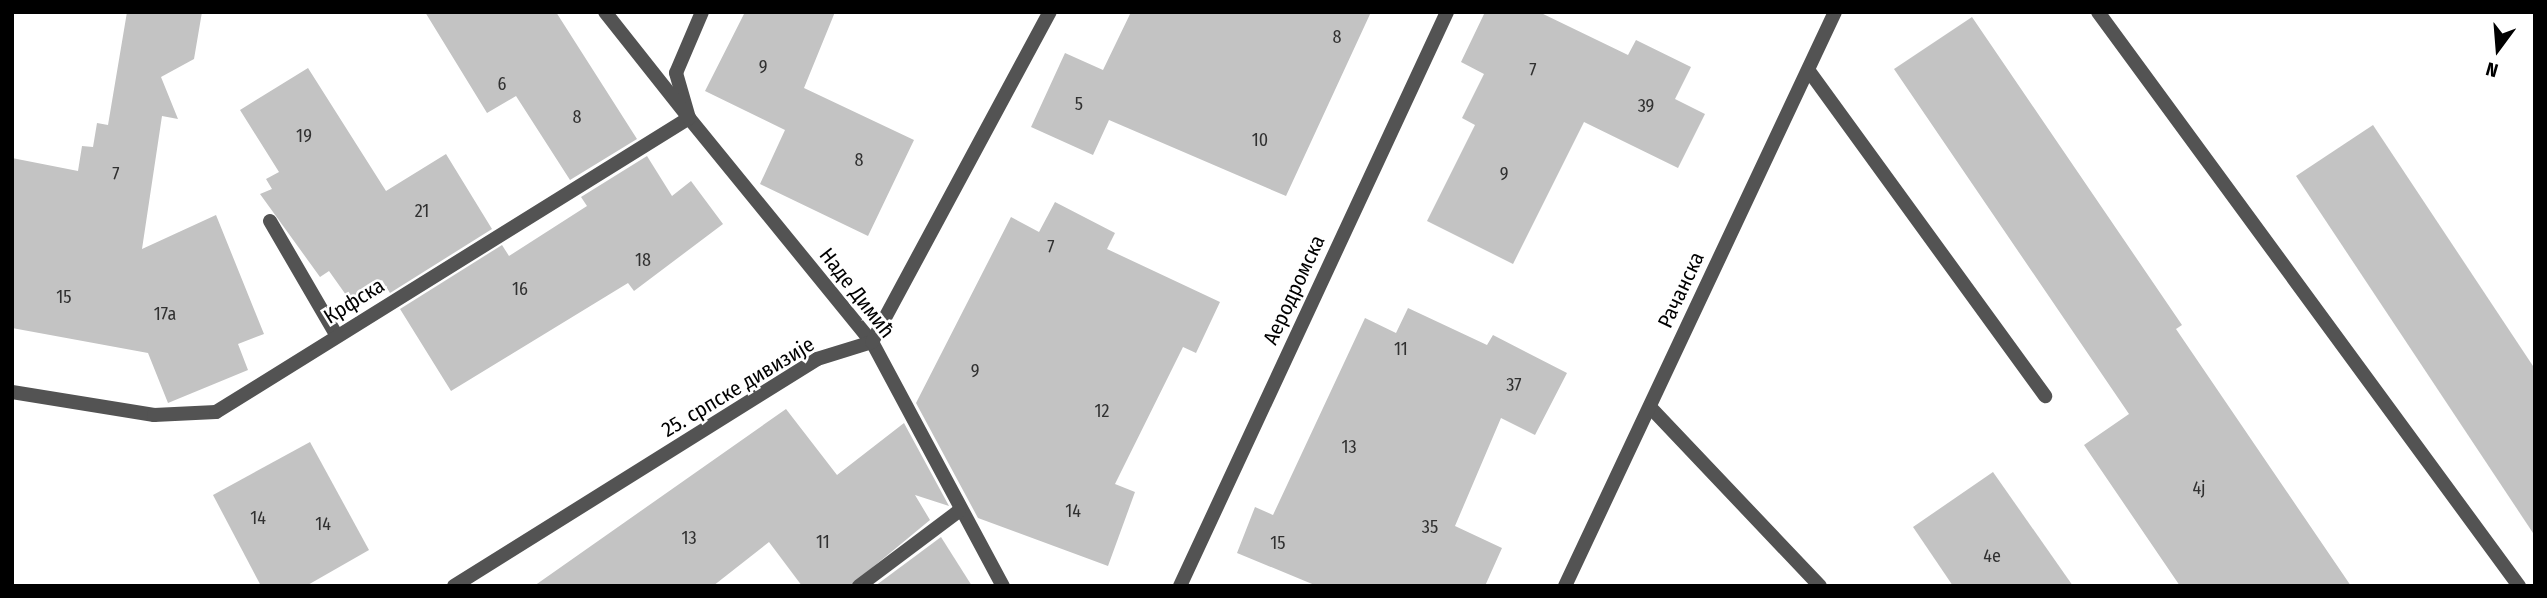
<!DOCTYPE html>
<meta charset="utf-8">
<style>
body{margin:0}
#map{position:relative;width:2547px;height:598px;overflow:hidden;background:#fff;font-family:"Fira Sans Condensed",sans-serif}
div>[style]{position:absolute}
.building>*{inset:0;background:#c3c3c3}
.street>*{height:14px;margin:-7px;padding:0 7px;transform-origin:7px;border-radius:7px;background:#535353}
span{translate:-50% -50%;white-space:nowrap;text-align:center;line-height:1.15;-webkit-text-stroke:5px #fff;paint-order:stroke}
.number-label{font-size:18px;color:#313131}
.number-label span{-webkit-text-stroke-width:0}
.street-label{font-size:21px;color:#000}
.frame{position:absolute;inset:0;border:14px solid #000;pointer-events:none}
.north{position:absolute;left:2463px;top:14px;width:70px;height:70px;-webkit-text-stroke:5px #fff;paint-order:stroke;rotate:196deg;font-size:19px;font-weight:700;line-height:28px;text-align:center;color:#000}
.north::after{content:'';display:block;margin:auto;width:24px;height:32px;background:#000;clip-path:polygon(50% 0,100% 100%,50% 72%,0 100%)}
</style>
<div id="map">
<div class="building">
<i style="clip-path:polygon(127px 12px,202px 12px,194px 59px,161px 77px,178px 119px,162px 116px,142px 249px,216px 215px,264px 334px,238px 344px,248px 370px,168px 403px,148px 353px,12px 328px,12px 158px,78px 171px,82px 146px,93px 147px,97px 123px,108px 125px)"></i>
<i style="clip-path:polygon(425px 12px,556px 12px,637px 139px,570px 180px,516px 96px,487px 113px)"></i>
<i style="clip-path:polygon(745px 12px,835px 12px,804px 88px,914px 140px,868px 236px,760px 184px,785px 130px,705px 91px)"></i>
<i style="clip-path:polygon(1131px 12px,1371px 12px,1286px 196px,1109px 120px,1093px 155px,1031px 127px,1065px 53px,1103px 70px)"></i>
<i style="clip-path:polygon(1485px 12px,1539px 12px,1628px 55px,1636px 40px,1691px 67px,1675px 99px,1705px 114px,1678px 168px,1584px 122px,1513px 264px,1427px 221px,1475px 125px,1462px 118px,1484px 74px,1461px 62px)"></i>
<i style="clip-path:polygon(1972px 17px,2182px 325px,2176px 329px,2351px 586px,2180px 586px,2084px 445px,2129px 414px,1894px 69px)"></i>
<i style="clip-path:polygon(308px 68px,386px 191px,446px 154px,492px 229px,390px 293px,382px 280px,351px 302px,329px 271px,320px 277px,260px 194px,272px 189px,266px 179px,279px 172px,240px 110px)"></i>
<i style="clip-path:polygon(2373px 125px,2535px 369px,2535px 536px,2296px 176px)"></i>
<i style="clip-path:polygon(647px 156px,672px 196px,691px 181px,723px 224px,634px 291px,628px 283px,451px 391px,400px 309px,502px 245px,509px 256px,587px 206px,581px 197px)"></i>
<i style="clip-path:polygon(1055px 202px,1115px 233px,1107px 249px,1220px 302px,1196px 353px,1183px 347px,1115px 484px,1135px 492px,1108px 566px,978px 518px,916px 403px,1011px 217px,1039px 232px)"></i>
<i style="clip-path:polygon(1408px 308px,1487px 345px,1493px 335px,1567px 373px,1535px 435px,1501px 418px,1455px 526px,1502px 548px,1485px 586px,1317px 586px,1237px 553px,1255px 507px,1273px 515px,1365px 318px,1396px 333px)"></i>
<i style="clip-path:polygon(786px 409px,837px 475px,904px 423px,949px 506px,915px 495px,930px 520px,850px 586px,802px 586px,769px 542px,713px 586px,534px 586px)"></i>
<i style="clip-path:polygon(310px 442px,369px 550px,306px 586px,261px 586px,213px 495px)"></i>
<i style="clip-path:polygon(1993px 472px,2073px 586px,1953px 586px,1913px 527px)"></i>
<i style="clip-path:polygon(941px 537px,972px 586px,875px 586px)"></i>
</div>
<div class="street">
<i style="left:702px;top:12px;width:66px;rotate:113.1deg"></i>
<i style="left:676px;top:73px;width:47px;rotate:73.9deg"></i>
<i style="left:689px;top:118px;width:289px;rotate:50.8deg"></i>
<i style="left:872px;top:342px;width:277px;rotate:61.8deg"></i>
<i style="left:2098px;top:12px;width:712px;rotate:53.74deg"></i>
<i style="left:1809px;top:71px;width:402px;rotate:54deg"></i>
<i style="left:270px;top:221px;width:133px;rotate:59.8deg"></i>
<i style="left:12px;top:392px;width:144px;rotate:9.2deg"></i>
<i style="left:154px;top:415px;width:62px;rotate:-2.8deg"></i>
<i style="left:216px;top:412px;width:557px;rotate:-31.86deg"></i>
<i style="left:689px;top:118px;width:135px;rotate:-128.4deg"></i>
<i style="left:1650px;top:407px;width:247px;rotate:46.5deg"></i>
<i style="left:454px;top:586px;width:428px;rotate:-32deg"></i>
<i style="left:817px;top:359px;width:58px;rotate:-17.2deg"></i>
<i style="left:872px;top:342px;width:375px;rotate:-61.7deg"></i>
<i style="left:859px;top:586px;width:125px;rotate:-36.9deg"></i>
<i style="left:1180px;top:586px;width:633px;rotate:-65.05deg"></i>
<i style="left:1565px;top:586px;width:634px;rotate:-64.81deg"></i>
</div>
<div class="number-label">
<span style="left:1337px;top:37px">8</span>
<span style="left:763px;top:67px">9</span>
<span style="left:1533px;top:70px">7</span>
<span style="left:502px;top:84px">6</span>
<span style="left:1079px;top:104px">5</span>
<span style="left:1646px;top:106px">39</span>
<span style="left:577px;top:117px">8</span>
<span style="left:304px;top:136px">19</span>
<span style="left:1260px;top:140px">10</span>
<span style="left:859px;top:160px">8</span>
<span style="left:116px;top:174px">7</span>
<span style="left:1504px;top:174px">9</span>
<span style="left:422px;top:211px">21</span>
<span style="left:1051px;top:247px">7</span>
<span style="left:643px;top:260px">18</span>
<span style="left:520px;top:289px">16</span>
<span style="left:64px;top:297px">15</span>
<span style="left:165px;top:314px">17a</span>
<span style="left:1401px;top:349px">11</span>
<span style="left:975px;top:371px">9</span>
<span style="left:1514px;top:385px">37</span>
<span style="left:1102px;top:411px">12</span>
<span style="left:1349px;top:447px">13</span>
<span style="left:2199px;top:488px">4j</span>
<span style="left:1073px;top:511px">14</span>
<span style="left:258px;top:518px">14</span>
<span style="left:323px;top:524px">14</span>
<span style="left:1430px;top:527px">35</span>
<span style="left:689px;top:538px">13</span>
<span style="left:823px;top:542px">11</span>
<span style="left:1278px;top:543px">15</span>
<span style="left:1992px;top:556px">4e</span>
</div>
<div class="street-label">
<span style="left:1294px;top:290px;rotate:-65deg">Аеродромска</span>
<span style="left:1681px;top:290px;rotate:-65deg">Рачанска</span>
<span style="left:857px;top:293px;rotate:52deg">Наде Димић</span>
<span style="left:354px;top:301px;rotate:-32deg">Крфска</span>
<span style="left:738px;top:387px;rotate:-31deg">25. српске дивизије</span>
</div>
<div class="frame"></div>
<div class="north">N</div>
</div>
